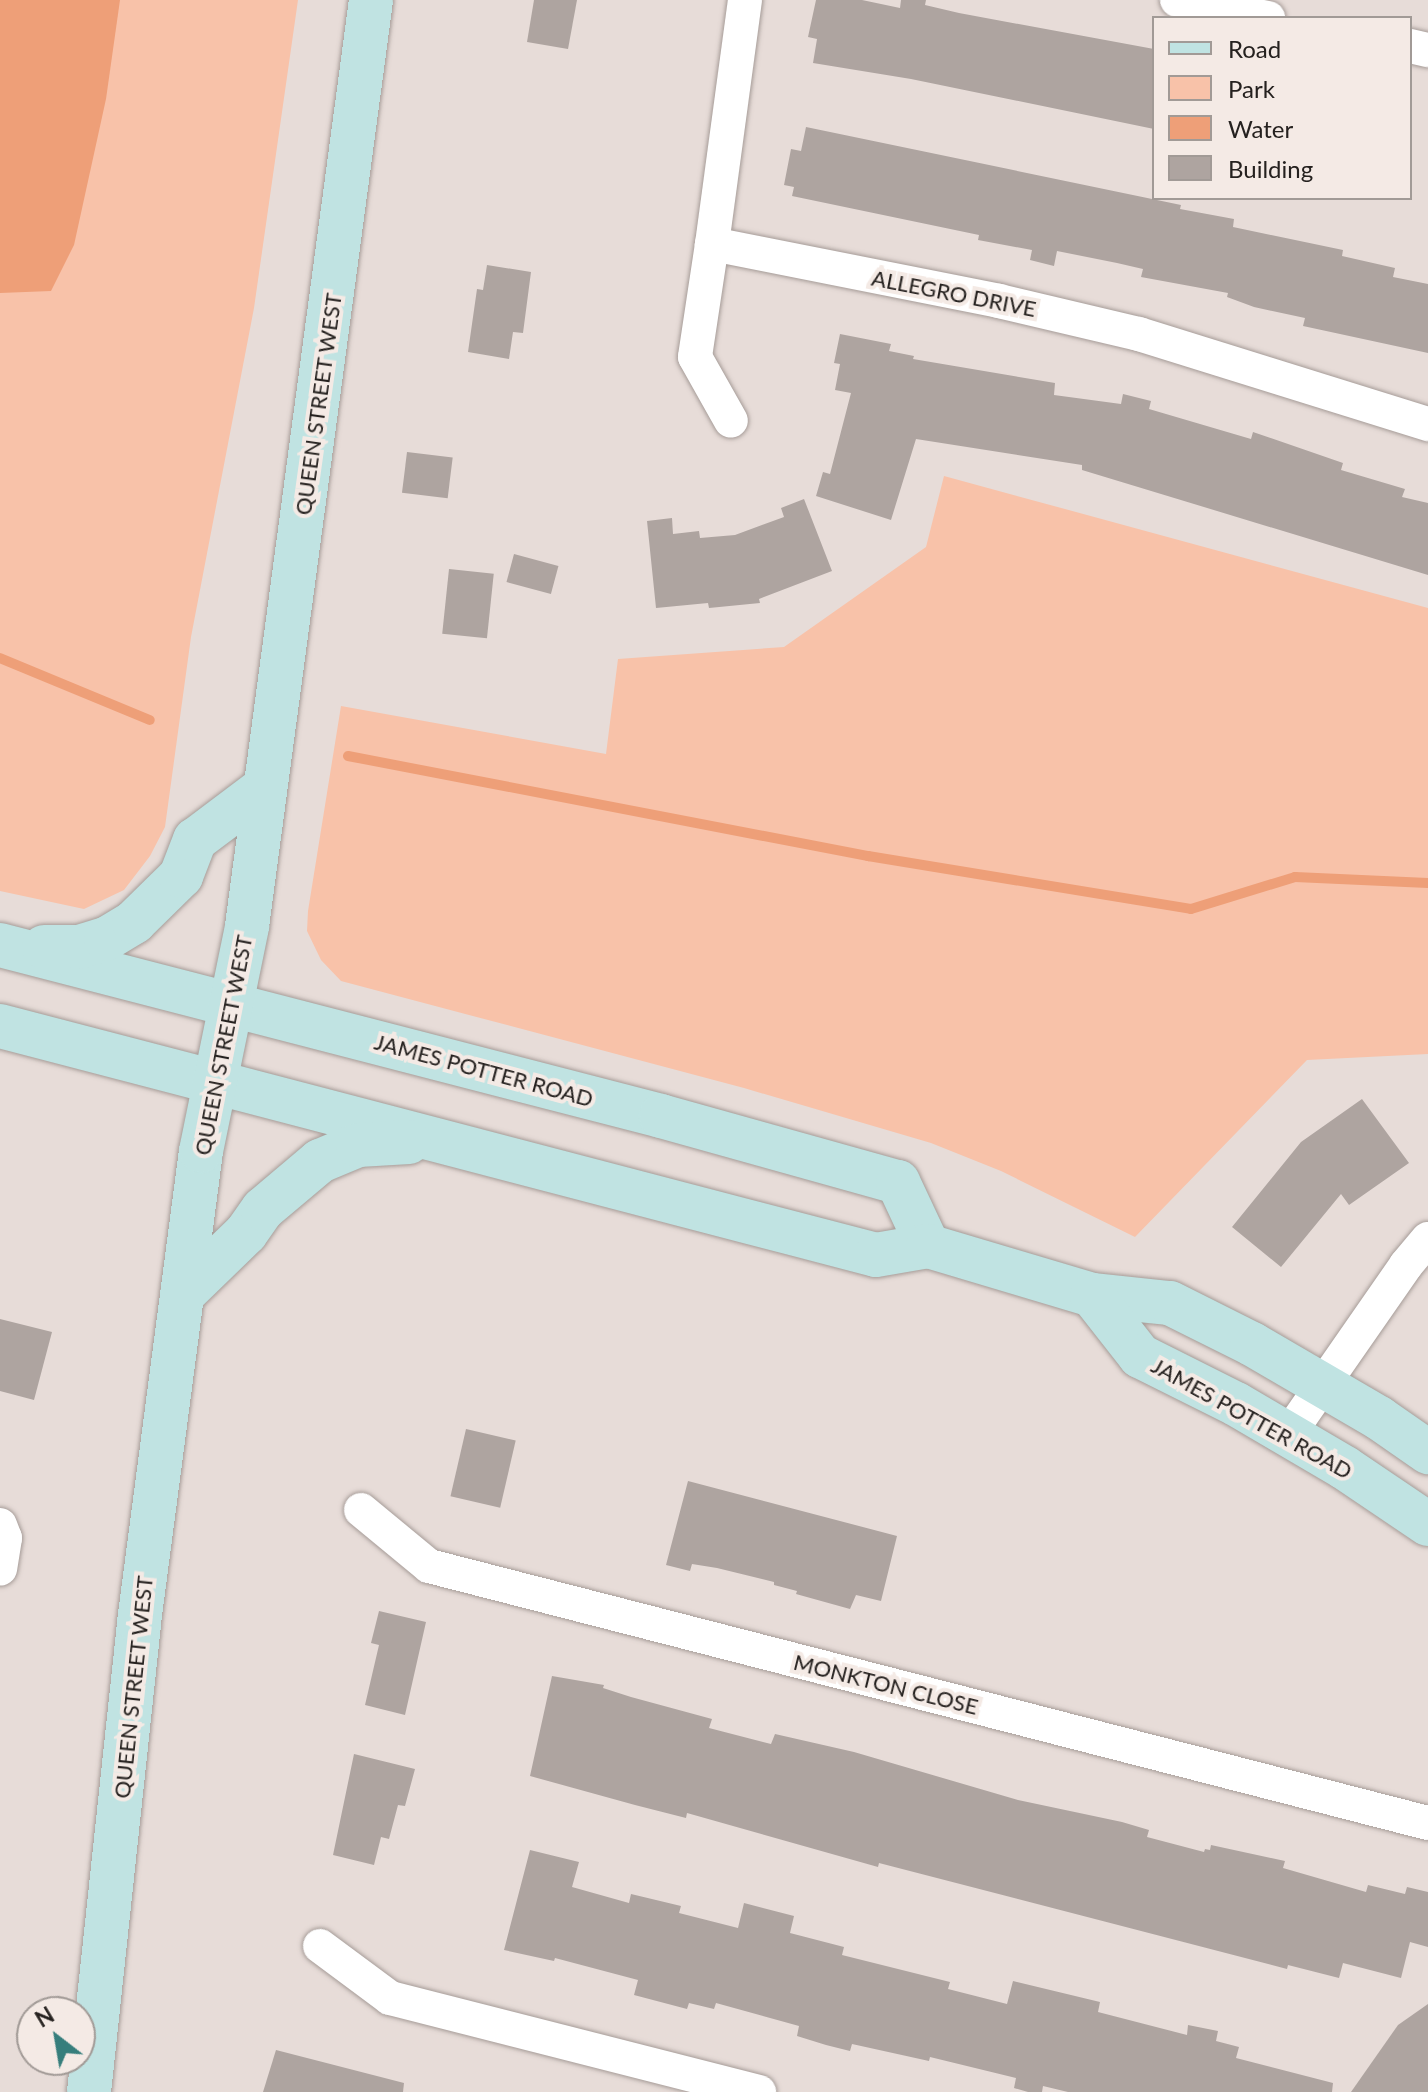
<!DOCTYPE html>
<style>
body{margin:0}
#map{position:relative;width:1428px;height:2092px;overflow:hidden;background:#e7dcd8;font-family:Lato,sans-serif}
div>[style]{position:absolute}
.green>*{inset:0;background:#f8c2a9}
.water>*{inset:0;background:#ee9f78}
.stream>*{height:10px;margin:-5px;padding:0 5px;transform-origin:5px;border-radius:5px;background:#ee9f78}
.building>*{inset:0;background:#aea4a0;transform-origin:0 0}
.roads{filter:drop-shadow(0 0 2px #a69c98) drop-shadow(0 0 2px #a69c98)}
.street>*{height:34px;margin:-17px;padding:0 17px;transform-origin:17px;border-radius:17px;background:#fff}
.secondary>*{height:44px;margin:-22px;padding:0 22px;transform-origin:22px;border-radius:22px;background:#c0e3e2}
span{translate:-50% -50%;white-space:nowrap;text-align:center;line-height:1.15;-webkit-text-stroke:8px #f4eae5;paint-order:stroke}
.street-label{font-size:22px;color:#25211f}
.legend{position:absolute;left:1152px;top:16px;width:260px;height:184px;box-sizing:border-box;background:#f4eae5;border:2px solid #a19a96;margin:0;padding:10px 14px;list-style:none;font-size:24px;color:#25211f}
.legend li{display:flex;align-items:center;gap:16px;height:40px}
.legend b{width:40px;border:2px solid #a19a96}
.north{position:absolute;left:16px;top:1996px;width:80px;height:80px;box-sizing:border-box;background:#f4eae5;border:2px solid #a19a96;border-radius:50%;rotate:329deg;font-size:22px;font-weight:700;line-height:32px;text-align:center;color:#25211f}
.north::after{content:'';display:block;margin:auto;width:28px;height:36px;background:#367e7c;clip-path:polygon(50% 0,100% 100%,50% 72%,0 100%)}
</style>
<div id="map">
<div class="green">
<i style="clip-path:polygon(0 0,298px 0,254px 308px,191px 637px,165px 827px,150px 856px,124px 890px,84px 909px,0 891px)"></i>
<i style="clip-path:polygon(944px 476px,1428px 608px,1428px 1054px,1307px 1060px,1135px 1237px,1001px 1171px,931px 1143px,744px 1088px,341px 981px,321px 960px,307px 931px,308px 911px,341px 706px,606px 754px,618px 659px,784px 647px,926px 547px)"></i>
</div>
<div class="water">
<i style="clip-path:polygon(0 0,120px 0,106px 99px,74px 245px,51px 291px,0 293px)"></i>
</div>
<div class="stream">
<i style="left:0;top:658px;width:162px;rotate:22.5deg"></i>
<i style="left:348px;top:756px;width:530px;rotate:10.89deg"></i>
<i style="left:868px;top:856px;width:327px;rotate:9.3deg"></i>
<i style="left:1191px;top:909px;width:109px;rotate:-17.1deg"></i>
<i style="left:1295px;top:877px;width:133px;rotate:2.6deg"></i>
</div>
<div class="building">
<i style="clip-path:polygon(534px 0,577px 0,568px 49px,527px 42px)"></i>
<i style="clip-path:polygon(816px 0,862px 0,900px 8px,901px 0,926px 0,925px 5px,959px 13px,1154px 49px,1154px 129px,911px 79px,813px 63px,817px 39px,808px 37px)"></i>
<i style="clip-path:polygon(806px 127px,1181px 205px,1180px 209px,1234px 219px,1233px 227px,1343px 250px,1342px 256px,1395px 268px,1393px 277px,1428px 284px,1428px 353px,1303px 326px,1305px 318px,1254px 307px,1227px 297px,1228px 293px,1141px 277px,1143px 269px,1117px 263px,1057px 251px,1054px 266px,1030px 260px,1032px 250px,978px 240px,979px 235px,792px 196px,794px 187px,784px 185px,791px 149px,801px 151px)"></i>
<i style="clip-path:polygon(487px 265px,531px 272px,523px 333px,513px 332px,509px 359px,468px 352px,477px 289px,483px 290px)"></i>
<i style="clip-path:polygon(840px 334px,891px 344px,889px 351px,914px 356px,913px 359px,1055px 383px,1054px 395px,1121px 404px,1123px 394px,1151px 401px,1149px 409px,1251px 439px,1253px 432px,1343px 463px,1341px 470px,1405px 489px,1402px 497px,1428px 503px,1428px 575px,1082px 470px,1082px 465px,916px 439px,891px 520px,816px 496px,823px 472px,830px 474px,851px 393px,835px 390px,840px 364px,834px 363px)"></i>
<i style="left:407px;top:452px;width:46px;height:41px;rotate:7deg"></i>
<i style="clip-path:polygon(804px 499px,832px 571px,759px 599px,760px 603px,709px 608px,708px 603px,656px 608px,647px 521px,672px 518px,673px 534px,699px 531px,700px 538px,735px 535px,784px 517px,781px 508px)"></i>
<i style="left:514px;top:554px;width:46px;height:29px;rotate:15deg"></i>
<i style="left:449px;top:569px;width:45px;height:65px;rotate:6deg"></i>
<i style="clip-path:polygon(1362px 1099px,1409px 1163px,1349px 1205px,1341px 1194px,1281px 1267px,1232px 1227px,1301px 1142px)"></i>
<i style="clip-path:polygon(0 1319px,52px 1332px,34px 1400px,0 1391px)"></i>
<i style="left:466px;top:1429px;width:51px;height:69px;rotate:13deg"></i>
<i style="clip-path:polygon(688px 1481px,897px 1536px,881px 1601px,856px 1595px,850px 1609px,796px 1594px,797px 1591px,774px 1585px,774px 1582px,717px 1568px,692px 1564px,690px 1571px,666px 1565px)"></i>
<i style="clip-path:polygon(379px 1611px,426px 1622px,405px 1715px,365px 1705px,379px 1645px,371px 1643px)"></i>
<i style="clip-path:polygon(552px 1676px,604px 1685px,603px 1688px,631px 1697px,712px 1719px,709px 1728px,771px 1744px,775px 1734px,854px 1752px,1018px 1800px,1122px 1822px,1149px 1830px,1147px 1837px,1204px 1852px,1205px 1849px,1210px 1850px,1211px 1845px,1285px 1861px,1283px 1868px,1366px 1892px,1368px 1885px,1405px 1894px,1407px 1887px,1428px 1892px,1428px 1947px,1410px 1942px,1401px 1978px,1343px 1963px,1339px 1978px,1288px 1965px,1287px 1969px,879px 1863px,878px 1867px,687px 1813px,686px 1818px,635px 1805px,530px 1776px)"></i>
<i style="clip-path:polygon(354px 1754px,415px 1769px,405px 1806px,398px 1805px,389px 1839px,381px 1837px,374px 1865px,333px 1855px)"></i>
<i style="clip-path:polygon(530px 1850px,579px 1862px,572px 1887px,629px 1903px,631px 1894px,681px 1906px,679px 1913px,738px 1928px,744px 1903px,794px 1916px,790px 1933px,844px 1947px,842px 1955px,950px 1982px,948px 1989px,1007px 2004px,1013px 1981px,1100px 2002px,1098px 2012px,1187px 2035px,1188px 2025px,1218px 2031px,1216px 2041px,1239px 2047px,1236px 2058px,1333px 2083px,1332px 2092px,1068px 2092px,1043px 2086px,1042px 2092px,1028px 2092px,1014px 2088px,1016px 2078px,930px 2057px,929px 2061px,852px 2044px,850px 2051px,826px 2045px,797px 2036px,799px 2026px,716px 2003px,714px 2009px,689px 2003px,687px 2009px,634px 1995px,638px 1980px,555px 1958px,554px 1961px,504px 1950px)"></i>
<i style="clip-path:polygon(1428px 2004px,1428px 2092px,1351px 2092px,1398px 2025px)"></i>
<i style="clip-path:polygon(276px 2050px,404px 2083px,403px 2092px,263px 2092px)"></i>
</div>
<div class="roads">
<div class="street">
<i style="left:745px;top:0;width:246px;rotate:97.7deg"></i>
<i style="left:712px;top:244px;width:293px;rotate:11.2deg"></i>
<i style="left:999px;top:301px;width:144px;rotate:13.3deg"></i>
<i style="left:1139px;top:334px;width:303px;rotate:17.3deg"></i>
<i style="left:1177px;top:0;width:93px;rotate:11.2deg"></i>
<i style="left:1410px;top:46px;width:18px;rotate:13deg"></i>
<i style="left:712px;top:244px;width:114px;rotate:98.6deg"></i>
<i style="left:695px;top:357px;width:73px;rotate:60.6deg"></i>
<i style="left:1288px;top:1435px;width:207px;rotate:-55.2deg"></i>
<i style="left:1406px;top:1265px;width:34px;rotate:-50deg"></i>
<i style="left:361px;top:1510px;width:88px;rotate:39.5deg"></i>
<i style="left:429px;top:1566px;width:1032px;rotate:14.43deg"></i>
<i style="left:0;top:1525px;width:14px;rotate:69deg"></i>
<i style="left:5px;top:1538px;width:31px;rotate:99deg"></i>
<i style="left:320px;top:1946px;width:87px;rotate:36.6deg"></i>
<i style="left:390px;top:1998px;width:381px;rotate:14.3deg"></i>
</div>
<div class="secondary">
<i style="left:0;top:945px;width:683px;rotate:14.5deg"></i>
<i style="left:661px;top:1116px;width:246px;rotate:15.6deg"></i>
<i style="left:898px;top:1182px;width:71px;rotate:64.9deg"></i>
<i style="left:44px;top:947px;width:35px"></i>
<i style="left:79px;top:947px;width:28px;rotate:-17deg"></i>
<i style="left:106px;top:939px;width:33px;rotate:-31deg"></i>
<i style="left:134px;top:922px;width:66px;rotate:-44.4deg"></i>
<i style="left:181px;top:876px;width:39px;rotate:-69deg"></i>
<i style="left:195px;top:840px;width:85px;rotate:-36.9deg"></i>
<i style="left:0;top:1026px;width:905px;rotate:14.65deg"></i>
<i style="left:876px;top:1255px;width:53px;rotate:-9.8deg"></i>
<i style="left:928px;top:1246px;width:171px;rotate:16.6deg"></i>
<i style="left:1092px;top:1295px;width:78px;rotate:5.9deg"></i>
<i style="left:1170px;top:1303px;width:92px;rotate:26.6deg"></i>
<i style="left:1252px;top:1344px;width:147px;rotate:30.2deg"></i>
<i style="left:1379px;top:1418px;width:60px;rotate:34.8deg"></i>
<i style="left:182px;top:1295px;width:89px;rotate:-44.1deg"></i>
<i style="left:246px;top:1233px;width:29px;rotate:-55deg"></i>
<i style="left:263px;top:1209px;width:75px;rotate:-40.1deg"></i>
<i style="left:320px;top:1161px;width:41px;rotate:-22.8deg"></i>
<i style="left:358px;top:1145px;width:51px;rotate:-3.4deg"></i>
<i style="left:1092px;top:1295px;width:78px;rotate:51.8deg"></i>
<i style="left:1140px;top:1356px;width:107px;rotate:26.6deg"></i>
<i style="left:1236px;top:1404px;width:126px;rotate:30.4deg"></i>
<i style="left:1345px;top:1468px;width:100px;rotate:34deg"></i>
<i style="left:89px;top:2092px;width:473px;rotate:-83.9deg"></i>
<i style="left:139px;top:1622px;width:475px;rotate:-82.5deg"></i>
<i style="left:201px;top:1151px;width:230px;rotate:-78.4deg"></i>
<i style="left:247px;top:926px;width:934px;rotate:-82.37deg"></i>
</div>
</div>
<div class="street-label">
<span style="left:954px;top:293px;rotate:11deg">ALLEGRO DRIVE</span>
<span style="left:318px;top:404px;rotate:-82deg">QUEEN STREET WEST</span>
<span style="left:223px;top:1045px;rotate:-79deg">QUEEN STREET WEST</span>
<span style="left:484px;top:1070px;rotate:15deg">JAMES POTTER ROAD</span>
<span style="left:1252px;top:1418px;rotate:29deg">JAMES POTTER ROAD</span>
<span style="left:886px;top:1684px;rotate:14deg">MONKTON CLOSE</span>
<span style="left:133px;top:1687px;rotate:-84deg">QUEEN STREET WEST</span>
</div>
<ul class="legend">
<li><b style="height:10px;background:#c0e3e2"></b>Road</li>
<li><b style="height:22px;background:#f8c2a9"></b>Park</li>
<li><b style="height:22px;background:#ee9f78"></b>Water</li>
<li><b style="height:22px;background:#aea4a0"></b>Building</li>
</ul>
<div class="north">N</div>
</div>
